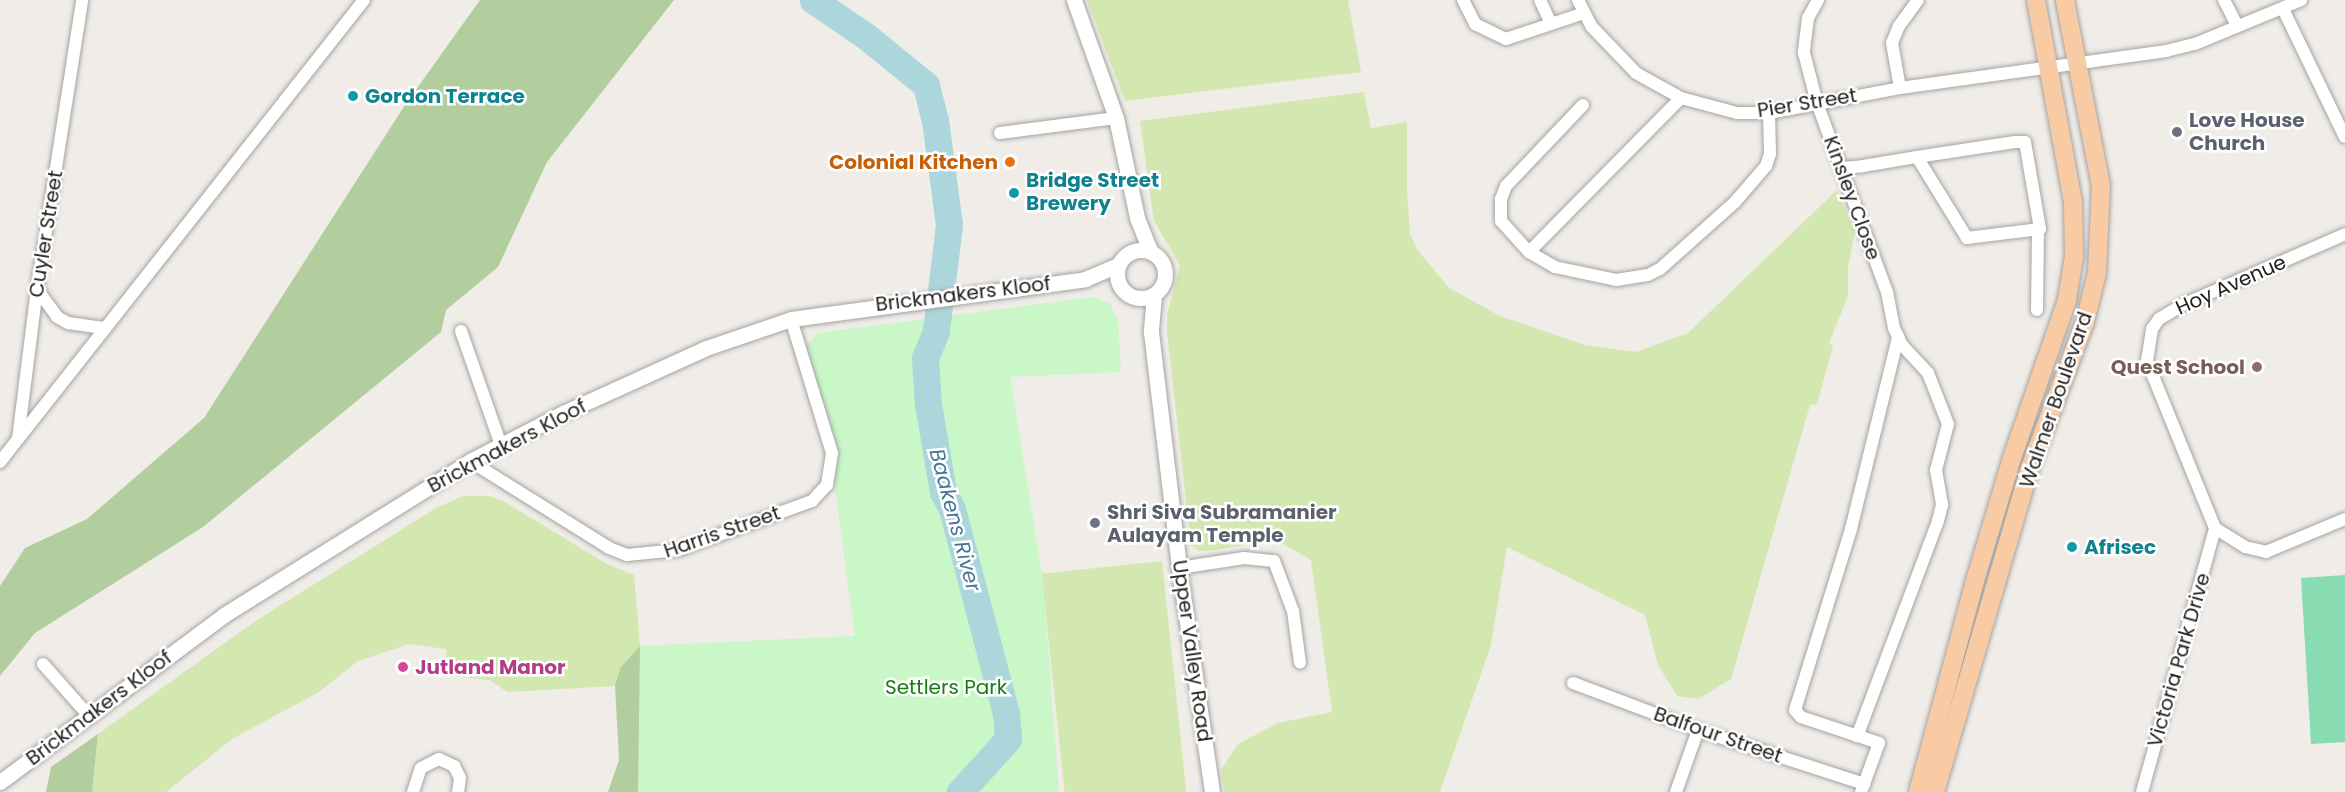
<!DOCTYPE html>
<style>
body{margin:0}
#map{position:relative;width:2345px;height:792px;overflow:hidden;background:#f0ece7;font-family:Poppins,sans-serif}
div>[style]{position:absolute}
.grass>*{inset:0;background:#d2e8b0;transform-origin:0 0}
.forest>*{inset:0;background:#b2ce9e}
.park>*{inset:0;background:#c9f7c7}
.pitch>*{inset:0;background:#89dbb2}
.river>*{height:27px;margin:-13.5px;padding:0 13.5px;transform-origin:13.5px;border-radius:13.5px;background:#aad6dc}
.roads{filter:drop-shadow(0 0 2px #a4a4a4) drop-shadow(0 0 2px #a4a4a4)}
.minor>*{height:12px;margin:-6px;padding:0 6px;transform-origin:6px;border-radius:6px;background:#fff}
.tertiary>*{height:15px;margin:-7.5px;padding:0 7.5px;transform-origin:7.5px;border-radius:7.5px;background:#fff}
.tertiary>.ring{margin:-7.5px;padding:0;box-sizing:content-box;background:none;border:15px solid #fff;border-radius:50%}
.primary>*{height:18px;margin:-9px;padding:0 9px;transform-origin:9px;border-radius:9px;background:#f8cba5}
.dots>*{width:16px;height:16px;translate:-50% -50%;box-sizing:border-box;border:3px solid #fff;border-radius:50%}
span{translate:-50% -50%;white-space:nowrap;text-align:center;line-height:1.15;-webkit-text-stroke:5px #fff;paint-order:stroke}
.culture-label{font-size:20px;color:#0d838f;font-weight:700}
.left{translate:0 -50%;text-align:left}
.street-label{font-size:20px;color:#202020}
.worship-label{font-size:20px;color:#5b616d;font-weight:700}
.food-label{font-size:20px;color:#c56008;font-weight:700}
.right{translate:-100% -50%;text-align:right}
.education-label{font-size:20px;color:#785e54;font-weight:700}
.hotel-label{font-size:20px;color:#b23c85;font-weight:700}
.park-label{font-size:20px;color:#147c11}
.water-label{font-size:21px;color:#477796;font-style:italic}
</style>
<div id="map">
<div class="grass">
<i style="clip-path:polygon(1087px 0,1348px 0,1361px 72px,1125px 101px)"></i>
<i style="clip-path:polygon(1364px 92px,1371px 128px,1407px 122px,1407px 191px,1410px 234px,1417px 249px,1449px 288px,1500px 316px,1585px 345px,1636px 352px,1688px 333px,1837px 190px,1855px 232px,1848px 267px,1848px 296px,1829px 343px,1833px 346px,1817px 404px,1810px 405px,1731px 679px,1698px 699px,1677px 696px,1658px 665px,1645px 615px,1507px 547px,1491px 645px,1440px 792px,1225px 792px,1221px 770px,1238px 744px,1278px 723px,1332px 712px,1311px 560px,1277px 540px,1209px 551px,1199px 551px,1191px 545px,1167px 332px,1167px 315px,1180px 265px,1154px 221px,1140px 121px)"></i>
<i style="clip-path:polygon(463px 496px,489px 496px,505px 502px,607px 564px,634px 575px,640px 646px,620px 668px,615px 686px,507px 692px,490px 680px,450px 676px,446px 670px,446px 649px,409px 644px,358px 661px,319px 692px,232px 739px,166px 792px,92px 792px,98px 734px,254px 622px,436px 508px)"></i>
<i style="left:1162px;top:561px;width:232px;height:121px;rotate:84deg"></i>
</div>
<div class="forest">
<i style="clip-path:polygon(480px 0,674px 0,547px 162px,498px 267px,446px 310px,441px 332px,203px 527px,35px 633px,0 676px,0 586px,25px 548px,87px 519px,204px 418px,405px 105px)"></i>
<i style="clip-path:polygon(640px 646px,640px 786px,638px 792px,608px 792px,619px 760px,615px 686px,620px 668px)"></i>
<i style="clip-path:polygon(98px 734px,92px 792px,46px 792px,51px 767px)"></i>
</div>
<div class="park">
<i style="clip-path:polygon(1093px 297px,1110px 304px,1118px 320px,1121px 372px,1010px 377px,1043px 581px,1059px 792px,638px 792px,640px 646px,855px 636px,832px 466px,802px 352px,812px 339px,818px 333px)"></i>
</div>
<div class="pitch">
<i style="clip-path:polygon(2345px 575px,2345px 742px,2311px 744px,2301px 578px)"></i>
</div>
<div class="river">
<i style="left:813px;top:0;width:65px;rotate:34.4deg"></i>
<i style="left:867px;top:37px;width:76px;rotate:39.1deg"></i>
<i style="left:926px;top:85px;width:36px;rotate:76deg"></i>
<i style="left:935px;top:120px;width:106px;rotate:82.4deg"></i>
<i style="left:949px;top:225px;width:107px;rotate:97deg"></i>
<i style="left:936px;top:331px;width:29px;rotate:112deg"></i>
<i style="left:925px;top:358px;width:46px;rotate:86.3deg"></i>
<i style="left:928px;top:404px;width:89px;rotate:80.3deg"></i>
<i style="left:943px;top:492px;width:19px;rotate:62deg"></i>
<i style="left:952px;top:509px;width:212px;rotate:75.2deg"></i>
<i style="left:1006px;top:714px;width:25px;rotate:85deg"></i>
<i style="left:1008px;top:739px;width:72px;rotate:132.2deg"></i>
</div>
<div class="roads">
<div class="minor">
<i style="left:1463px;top:0;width:27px;rotate:63deg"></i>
<i style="left:1475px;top:24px;width:34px;rotate:26deg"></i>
<i style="left:1506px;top:39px;width:82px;rotate:-18.4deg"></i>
<i style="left:1540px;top:0;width:26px;rotate:65deg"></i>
<i style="left:1578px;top:0;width:29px;rotate:63deg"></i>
<i style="left:1591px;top:26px;width:65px;rotate:46.2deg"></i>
<i style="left:1636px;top:73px;width:51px;rotate:29.1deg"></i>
<i style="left:1681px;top:98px;width:58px;rotate:15deg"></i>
<i style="left:1737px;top:113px;width:32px"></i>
<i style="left:1769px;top:113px;width:133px;rotate:-10.8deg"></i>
<i style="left:1900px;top:88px;width:269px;rotate:-7.9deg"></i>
<i style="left:2166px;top:51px;width:30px;rotate:-14deg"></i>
<i style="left:2195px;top:44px;width:115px;rotate:-22.5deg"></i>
<i style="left:1818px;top:0;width:21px;rotate:119deg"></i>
<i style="left:1808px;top:18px;width:35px;rotate:97deg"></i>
<i style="left:1804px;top:53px;width:52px;rotate:75.4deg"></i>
<i style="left:1817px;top:103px;width:202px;rotate:69.7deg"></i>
<i style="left:1887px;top:292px;width:37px;rotate:79deg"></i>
<i style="left:1894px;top:328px;width:19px;rotate:65deg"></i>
<i style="left:1902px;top:345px;width:38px;rotate:47deg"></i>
<i style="left:1928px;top:373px;width:55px;rotate:68.6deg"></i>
<i style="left:1948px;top:424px;width:48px;rotate:104.6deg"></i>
<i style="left:1936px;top:470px;width:36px;rotate:80deg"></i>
<i style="left:1942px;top:505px;width:16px;rotate:104deg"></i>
<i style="left:1938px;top:521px;width:230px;rotate:110.6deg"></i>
<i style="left:2224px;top:0;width:29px;rotate:63deg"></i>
<i style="left:2283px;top:9px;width:142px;rotate:64.2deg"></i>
<i style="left:1900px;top:88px;width:46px;rotate:-100.1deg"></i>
<i style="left:1892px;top:43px;width:18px;rotate:-68deg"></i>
<i style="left:1899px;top:26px;width:32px;rotate:-54deg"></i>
<i style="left:1583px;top:105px;width:112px;rotate:133.5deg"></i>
<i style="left:1506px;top:186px;width:14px;rotate:111deg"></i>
<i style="left:1501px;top:199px;width:22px;rotate:90deg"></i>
<i style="left:1501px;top:221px;width:42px;rotate:47.9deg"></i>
<i style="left:1529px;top:252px;width:30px;rotate:30deg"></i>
<i style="left:1555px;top:267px;width:62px;rotate:12deg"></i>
<i style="left:1616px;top:280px;width:32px;rotate:-9deg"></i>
<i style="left:1648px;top:275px;width:13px;rotate:-27deg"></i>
<i style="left:1660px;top:269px;width:101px;rotate:-41.8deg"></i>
<i style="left:1735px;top:202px;width:48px;rotate:-49.3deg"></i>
<i style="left:1766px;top:166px;width:13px;rotate:-72deg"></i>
<i style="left:1770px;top:154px;width:41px;rotate:-91.4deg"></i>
<i style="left:1000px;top:133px;width:117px;rotate:-7.4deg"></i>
<i style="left:1842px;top:168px;width:21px;rotate:-5deg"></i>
<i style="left:1863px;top:166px;width:55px;rotate:-9.5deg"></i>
<i style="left:1917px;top:157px;width:99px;rotate:-8.7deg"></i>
<i style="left:2015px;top:142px;width:10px"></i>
<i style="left:2025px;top:142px;width:88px;rotate:80.2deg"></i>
<i style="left:2040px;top:229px;width:74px;rotate:173deg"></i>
<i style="left:1967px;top:238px;width:95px;rotate:-121.7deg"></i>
<i style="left:1529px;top:252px;width:216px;rotate:-45.4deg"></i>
<i style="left:37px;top:289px;width:34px;rotate:54deg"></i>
<i style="left:57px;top:317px;width:13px;rotate:29deg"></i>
<i style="left:68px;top:323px;width:34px;rotate:8deg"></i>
<i style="left:2037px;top:310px;width:78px;rotate:-89.3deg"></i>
<i style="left:461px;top:331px;width:121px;rotate:70.7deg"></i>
<i style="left:18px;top:439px;width:559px;rotate:-51.76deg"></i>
<i style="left:470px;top:461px;width:164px;rotate:32deg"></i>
<i style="left:609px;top:548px;width:19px;rotate:21deg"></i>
<i style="left:627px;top:555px;width:51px;rotate:-5.6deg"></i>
<i style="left:678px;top:550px;width:143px;rotate:-20.1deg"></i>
<i style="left:812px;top:501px;width:22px;rotate:-47deg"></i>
<i style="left:827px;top:485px;width:32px;rotate:-81deg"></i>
<i style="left:832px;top:453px;width:140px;rotate:-107deg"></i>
<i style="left:0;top:462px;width:29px;rotate:-52deg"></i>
<i style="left:18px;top:439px;width:151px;rotate:-82.8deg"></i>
<i style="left:37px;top:289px;width:292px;rotate:-81.1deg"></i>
<i style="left:2215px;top:528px;width:180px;rotate:-112.2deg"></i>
<i style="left:2147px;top:361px;width:32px;rotate:-81deg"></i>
<i style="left:2152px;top:329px;width:12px;rotate:-55deg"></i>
<i style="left:2159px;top:319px;width:27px;rotate:-31deg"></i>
<i style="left:2182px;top:305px;width:178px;rotate:-23.5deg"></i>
<i style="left:2215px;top:528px;width:36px;rotate:32deg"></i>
<i style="left:2245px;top:547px;width:22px;rotate:13deg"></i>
<i style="left:2266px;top:552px;width:86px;rotate:-22.7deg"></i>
<i style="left:1179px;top:568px;width:66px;rotate:-8.7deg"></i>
<i style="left:1244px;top:558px;width:30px;rotate:6deg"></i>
<i style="left:1274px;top:561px;width:53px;rotate:69.2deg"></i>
<i style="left:1293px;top:611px;width:52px;rotate:82.3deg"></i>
<i style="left:43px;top:664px;width:68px;rotate:48.6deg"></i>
<i style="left:1573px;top:683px;width:134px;rotate:20.6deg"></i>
<i style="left:1698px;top:730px;width:175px;rotate:18deg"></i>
<i style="left:413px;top:792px;width:25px;rotate:-72deg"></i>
<i style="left:421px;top:768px;width:20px;rotate:-27deg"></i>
<i style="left:439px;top:759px;width:17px;rotate:25deg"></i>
<i style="left:454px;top:766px;width:13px;rotate:63deg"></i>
<i style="left:460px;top:778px;width:14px;rotate:98deg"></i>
<i style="left:1676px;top:792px;width:66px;rotate:-70.5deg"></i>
<i style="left:1861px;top:792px;width:52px;rotate:-69.8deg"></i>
<i style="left:1879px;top:743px;width:82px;rotate:-161.6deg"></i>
<i style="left:1801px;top:717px;width:9px;rotate:-131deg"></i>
<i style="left:1795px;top:710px;width:189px;rotate:-72.8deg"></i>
<i style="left:1851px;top:529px;width:198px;rotate:-76.2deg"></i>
<i style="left:2142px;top:792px;width:274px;rotate:-74.5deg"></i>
</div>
<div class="tertiary">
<i style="left:1074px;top:0;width:125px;rotate:70.4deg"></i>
<i style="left:1116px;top:118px;width:102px;rotate:78.1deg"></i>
<i style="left:1137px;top:218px;width:35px;rotate:68deg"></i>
<i class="ring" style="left:1117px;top:250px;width:33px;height:33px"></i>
<i style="left:1154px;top:295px;width:37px;rotate:95deg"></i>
<i style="left:1151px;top:332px;width:238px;rotate:83.2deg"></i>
<i style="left:1179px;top:568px;width:226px;rotate:81.6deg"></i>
<i style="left:0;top:782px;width:279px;rotate:-36.7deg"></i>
<i style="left:224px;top:615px;width:290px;rotate:-32deg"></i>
<i style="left:470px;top:461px;width:105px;rotate:-27.3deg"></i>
<i style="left:563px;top:413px;width:157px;rotate:-24.4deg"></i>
<i style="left:706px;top:348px;width:90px;rotate:-18.8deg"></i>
<i style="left:791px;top:319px;width:297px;rotate:-7.7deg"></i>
<i style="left:1085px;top:279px;width:36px;rotate:-23deg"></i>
</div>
<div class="primary">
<i style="left:1918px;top:792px;width:226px;rotate:-74.9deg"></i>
<i style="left:1977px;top:574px;width:121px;rotate:-73.2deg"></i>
<i style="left:2012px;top:458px;width:167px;rotate:-70.8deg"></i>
<i style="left:2067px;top:300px;width:44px;rotate:-80.8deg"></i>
<i style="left:2074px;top:257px;width:55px;rotate:-91deg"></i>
<i style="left:2073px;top:202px;width:205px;rotate:-100.4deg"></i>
<i style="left:1935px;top:792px;width:338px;rotate:-73.7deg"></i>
<i style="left:2030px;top:468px;width:156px;rotate:-69.4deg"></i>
<i style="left:2085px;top:322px;width:50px;rotate:-76.2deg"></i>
<i style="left:2097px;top:273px;width:87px;rotate:-87.4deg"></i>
<i style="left:2101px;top:186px;width:189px;rotate:-101deg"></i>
</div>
</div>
<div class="dots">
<i style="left:353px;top:96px;background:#0f9aa8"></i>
<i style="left:2177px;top:132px;background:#6b7280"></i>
<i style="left:1010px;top:162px;background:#e8710a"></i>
<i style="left:1014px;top:193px;background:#0f9aa8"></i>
<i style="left:2257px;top:367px;background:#8d6e63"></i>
<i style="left:1095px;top:523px;background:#6b7280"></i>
<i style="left:2072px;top:547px;background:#0f9aa8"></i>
<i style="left:403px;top:667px;background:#d1479c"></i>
</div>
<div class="culture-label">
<span class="left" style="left:365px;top:96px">Gordon Terrace</span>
<span class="left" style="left:1026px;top:192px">Bridge Street<br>Brewery</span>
<span class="left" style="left:2084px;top:547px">Afrisec</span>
</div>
<div class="street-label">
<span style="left:1807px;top:103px;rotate:-9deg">Pier Street</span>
<span style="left:1852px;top:198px;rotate:70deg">Kinsley Close</span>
<span style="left:46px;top:234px;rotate:-81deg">Cuyler Street</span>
<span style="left:2231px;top:285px;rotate:-24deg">Hoy Avenue</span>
<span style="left:963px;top:294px;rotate:-7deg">Brickmakers Kloof</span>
<span style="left:2056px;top:400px;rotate:-71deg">Walmer Boulevard</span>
<span style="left:507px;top:446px;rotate:-28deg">Brickmakers Kloof</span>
<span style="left:722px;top:532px;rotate:-19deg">Harris Street</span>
<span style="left:1192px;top:651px;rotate:82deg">Upper Valley Road</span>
<span style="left:2179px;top:660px;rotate:-74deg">Victoria Park Drive</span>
<span style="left:99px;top:708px;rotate:-37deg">Brickmakers Kloof</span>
<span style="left:1718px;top:735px;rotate:19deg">Balfour Street</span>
</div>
<div class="worship-label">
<span class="left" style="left:2189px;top:132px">Love House<br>Church</span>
<span class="left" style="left:1107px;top:524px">Shri Siva Subramanier<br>Aulayam Temple</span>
</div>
<div class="food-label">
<span class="right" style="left:998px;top:162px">Colonial Kitchen</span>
</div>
<div class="education-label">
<span class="right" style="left:2245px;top:367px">Quest School</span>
</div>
<div class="hotel-label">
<span class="left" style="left:415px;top:667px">Jutland Manor</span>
</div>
<div class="park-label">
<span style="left:946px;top:687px">Settlers Park</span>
</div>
<div class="water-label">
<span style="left:955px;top:520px;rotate:75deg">Baakens River</span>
</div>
</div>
